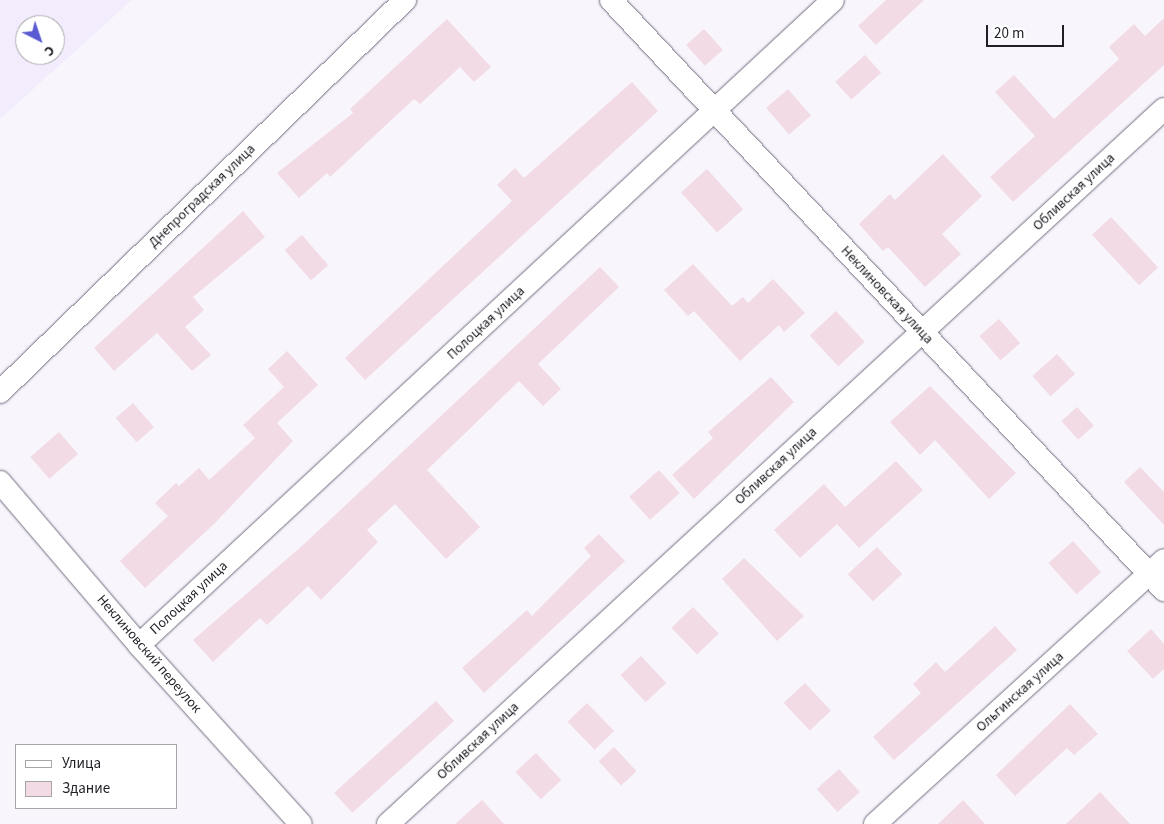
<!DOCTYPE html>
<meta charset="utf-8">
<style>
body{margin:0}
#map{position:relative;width:1164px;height:824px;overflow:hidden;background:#f8f5fd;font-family:"Source Sans 3",sans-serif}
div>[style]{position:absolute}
.built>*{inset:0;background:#f2ecfd}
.building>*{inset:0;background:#f2dbe4;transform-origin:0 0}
.roads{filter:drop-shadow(0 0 1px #746e7f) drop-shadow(0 0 1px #746e7f)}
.street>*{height:22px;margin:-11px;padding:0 11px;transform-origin:11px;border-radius:11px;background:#fff}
span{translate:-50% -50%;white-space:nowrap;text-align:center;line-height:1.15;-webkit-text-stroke:4px #fff;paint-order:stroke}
.street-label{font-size:14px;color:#211f26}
.legend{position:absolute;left:15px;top:744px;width:162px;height:65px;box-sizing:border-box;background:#fff;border:1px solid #a6a5a8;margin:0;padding:6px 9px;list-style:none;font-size:15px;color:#211f26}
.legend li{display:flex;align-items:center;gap:10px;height:25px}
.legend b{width:25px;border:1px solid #a6a5a8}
.north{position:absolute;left:15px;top:15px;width:50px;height:50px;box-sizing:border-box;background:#fff;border:1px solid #a6a5a8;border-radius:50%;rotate:139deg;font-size:14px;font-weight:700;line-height:20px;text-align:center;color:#211f26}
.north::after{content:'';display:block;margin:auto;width:18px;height:22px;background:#5a5ad2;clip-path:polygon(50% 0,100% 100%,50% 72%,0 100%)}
.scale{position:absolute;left:986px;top:25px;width:78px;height:22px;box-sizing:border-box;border:2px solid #211f26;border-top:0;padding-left:6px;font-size:15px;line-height:18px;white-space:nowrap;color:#211f26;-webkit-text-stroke:4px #fff;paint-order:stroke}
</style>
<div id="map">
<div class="built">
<i style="clip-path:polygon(evenodd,0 0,132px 0,0 119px,0 0,25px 25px,55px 25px,55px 55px,25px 55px,25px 25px)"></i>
</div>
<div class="building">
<i style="clip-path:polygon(886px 0,924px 0,876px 45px,858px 26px)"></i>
<i style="clip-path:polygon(1164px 18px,1164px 65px,1013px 202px,990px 177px,1035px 136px,995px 92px,1014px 75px,1054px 119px,1119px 59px,1109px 47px,1134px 24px,1145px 36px)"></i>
<i style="clip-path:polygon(447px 19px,491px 67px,474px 82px,460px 67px,420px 104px,414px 99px,330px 177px,327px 173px,299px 198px,277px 173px,353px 113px,350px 109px)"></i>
<i style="left:704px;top:29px;width:28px;height:24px;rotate:48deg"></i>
<i style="left:865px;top:55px;width:24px;height:40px;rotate:48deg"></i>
<i style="clip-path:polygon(632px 82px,658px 111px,365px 380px,345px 358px,512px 201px,497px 185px,515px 168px,524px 178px)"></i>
<i style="left:788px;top:89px;width:35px;height:29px;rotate:49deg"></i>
<i style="clip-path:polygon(943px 154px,982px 196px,942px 234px,961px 254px,925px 287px,888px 247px,883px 251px,859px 224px,890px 194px,895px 200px)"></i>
<i style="left:707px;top:169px;width:54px;height:35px;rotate:48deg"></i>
<i style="clip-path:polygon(243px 211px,265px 237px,193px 297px,204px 310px,185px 327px,211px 355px,192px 371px,157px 333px,114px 371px,94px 348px)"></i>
<i style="left:1111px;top:217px;width:69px;height:26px;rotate:47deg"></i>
<i style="left:302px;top:235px;width:40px;height:23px;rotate:49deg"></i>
<i style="clip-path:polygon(693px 264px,732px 306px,743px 297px,748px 303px,773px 279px,805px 313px,784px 332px,779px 325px,740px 361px,694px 311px,688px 316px,664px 290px)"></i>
<i style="clip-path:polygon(600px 267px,619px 287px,538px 364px,561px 389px,543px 406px,519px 381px,427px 470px,480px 527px,446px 559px,395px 504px,367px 530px,378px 542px,321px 600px,308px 586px,267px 625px,260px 618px,213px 662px,193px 640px,303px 545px)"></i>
<i style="left:836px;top:311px;width:42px;height:36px;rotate:47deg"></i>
<i style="left:999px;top:319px;width:32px;height:26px;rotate:49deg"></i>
<i style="clip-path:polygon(287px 351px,318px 385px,277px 423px,293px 441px,214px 524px,145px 588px,120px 561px,168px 516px,155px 503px,176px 483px,179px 486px,199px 468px,209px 480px,255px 438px,243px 425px,284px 387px,268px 369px)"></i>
<i style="left:1057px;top:354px;width:27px;height:33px;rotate:48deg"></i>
<i style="clip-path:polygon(771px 377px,794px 402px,694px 499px,672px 475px,713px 438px,708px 432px)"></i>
<i style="clip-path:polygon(930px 386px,1016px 473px,989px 499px,935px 440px,920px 455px,890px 422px)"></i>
<i style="left:133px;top:403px;width:32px;height:23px;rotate:49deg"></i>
<i style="left:1077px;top:407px;width:25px;height:21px;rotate:48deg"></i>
<i style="left:59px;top:432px;width:29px;height:38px;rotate:49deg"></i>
<i style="clip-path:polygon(896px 461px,923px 490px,859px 548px,837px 524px,800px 558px,774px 530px,824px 484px,845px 507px)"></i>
<i style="clip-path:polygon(1140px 467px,1164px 492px,1164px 525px,1124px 482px)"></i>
<i style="left:659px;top:470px;width:31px;height:40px;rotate:48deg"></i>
<i style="clip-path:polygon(599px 534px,625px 561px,484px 693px,462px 668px,527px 610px,532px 616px,591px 556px,584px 548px)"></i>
<i style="left:1073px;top:541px;width:42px;height:33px;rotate:48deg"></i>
<i style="left:877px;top:547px;width:37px;height:40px;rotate:47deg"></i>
<i style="clip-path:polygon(744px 558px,804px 616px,777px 641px,722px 579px)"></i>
<i style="left:693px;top:607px;width:37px;height:30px;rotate:46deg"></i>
<i style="clip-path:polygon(995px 626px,1017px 650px,894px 760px,873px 737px,921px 693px,913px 684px,936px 662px,945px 672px)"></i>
<i style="clip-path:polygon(1151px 629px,1164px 644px,1164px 669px,1153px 679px,1127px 651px)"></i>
<i style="left:641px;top:656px;width:37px;height:28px;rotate:47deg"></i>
<i style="left:805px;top:683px;width:38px;height:29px;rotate:47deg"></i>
<i style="left:436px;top:701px;width:27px;height:137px;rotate:48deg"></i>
<i style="left:587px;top:703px;width:39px;height:27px;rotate:46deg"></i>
<i style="clip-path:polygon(1070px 704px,1098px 734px,1074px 755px,1067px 748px,1015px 796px,996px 775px)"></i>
<i style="left:614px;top:747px;width:33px;height:21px;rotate:47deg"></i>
<i style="left:536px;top:753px;width:37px;height:28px;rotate:47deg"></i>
<i style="left:839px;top:769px;width:31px;height:30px;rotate:48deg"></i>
<i style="clip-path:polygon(1100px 792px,1130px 824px,1066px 824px)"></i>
<i style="clip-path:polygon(482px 800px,504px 824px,455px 824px)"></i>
<i style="clip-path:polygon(963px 800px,985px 824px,938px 824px)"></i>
</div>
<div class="roads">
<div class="street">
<i style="left:611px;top:0;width:809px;rotate:46.85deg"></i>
<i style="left:0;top:392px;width:564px;rotate:-44.07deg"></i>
<i style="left:0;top:482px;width:214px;rotate:49.5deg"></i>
<i style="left:139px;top:645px;width:241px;rotate:47.9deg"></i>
<i style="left:139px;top:645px;width:947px;rotate:-42.9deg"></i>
<i style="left:388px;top:824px;width:1055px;rotate:-42.66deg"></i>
<i style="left:875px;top:824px;width:391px;rotate:-42.4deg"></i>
</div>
</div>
<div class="street-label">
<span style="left:1074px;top:192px;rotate:-43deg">Обливская улица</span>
<span style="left:202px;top:196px;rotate:-44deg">Днепроградская улица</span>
<span style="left:887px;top:295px;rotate:47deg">Неклиновская улица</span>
<span style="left:486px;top:323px;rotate:-43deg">Полоцкая улица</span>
<span style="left:776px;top:466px;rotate:-43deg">Обливская улица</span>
<span style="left:189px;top:598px;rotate:-43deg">Полоцкая улица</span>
<span style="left:149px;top:654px;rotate:49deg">Неклиновский переулок</span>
<span style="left:1020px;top:692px;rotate:-42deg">Ольгинская улица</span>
<span style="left:478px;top:741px;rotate:-43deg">Обливская улица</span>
</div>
<ul class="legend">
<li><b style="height:6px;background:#fff"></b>Улица</li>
<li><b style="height:14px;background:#f2dbe4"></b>Здание</li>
</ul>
<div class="north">С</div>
<div class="scale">20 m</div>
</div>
